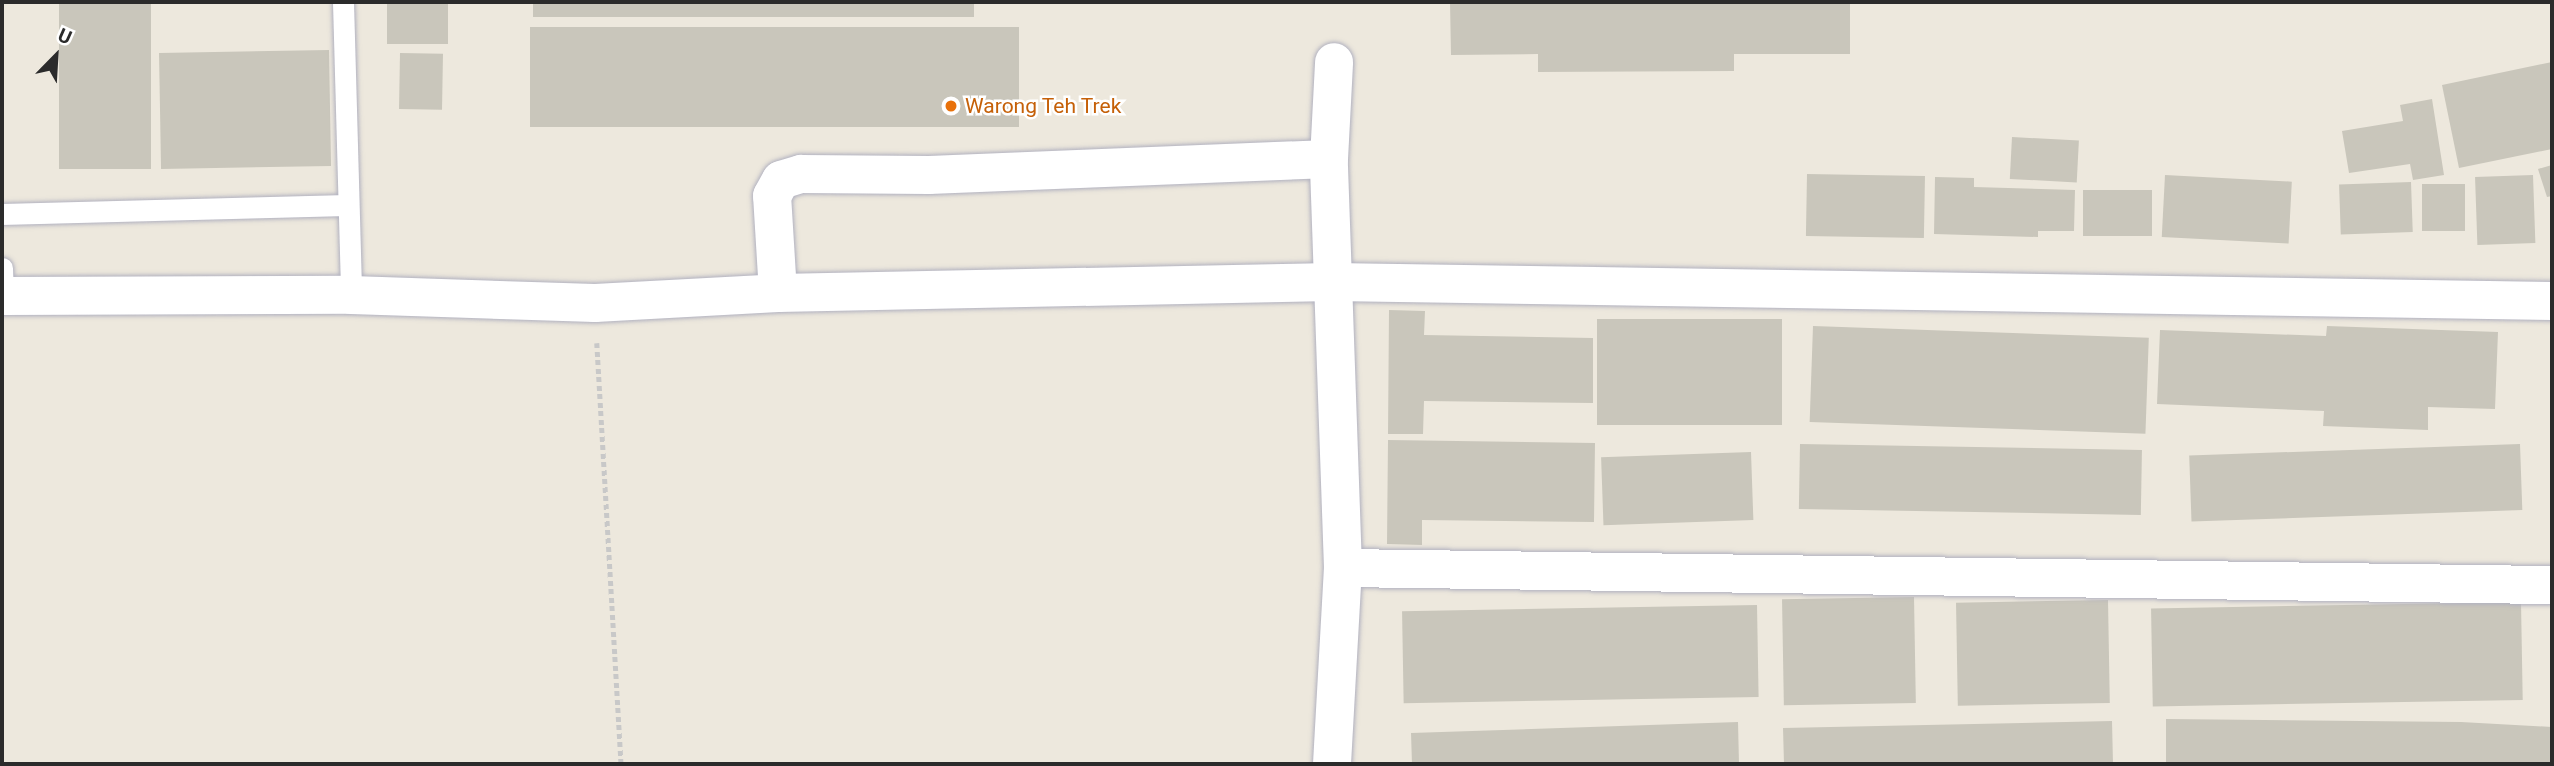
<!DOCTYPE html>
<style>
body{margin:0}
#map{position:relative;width:2554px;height:766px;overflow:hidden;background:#ede8dd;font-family:Roboto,sans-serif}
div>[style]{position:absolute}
.building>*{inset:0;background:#c9c6bb;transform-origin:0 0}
.path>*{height:4.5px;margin-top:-2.25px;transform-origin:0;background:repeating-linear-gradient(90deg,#c8c8c8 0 5px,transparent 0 8.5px)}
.roads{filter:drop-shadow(0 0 2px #b1b1bf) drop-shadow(0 0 2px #b1b1bf)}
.lane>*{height:21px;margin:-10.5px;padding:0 10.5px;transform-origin:10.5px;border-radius:10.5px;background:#fff}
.street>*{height:38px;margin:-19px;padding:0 19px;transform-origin:19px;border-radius:19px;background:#fff}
.dots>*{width:19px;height:19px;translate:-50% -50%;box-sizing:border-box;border:4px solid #fff;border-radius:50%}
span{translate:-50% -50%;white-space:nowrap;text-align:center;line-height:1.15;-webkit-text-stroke:5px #fff;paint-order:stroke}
.food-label{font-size:21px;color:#c56008}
.left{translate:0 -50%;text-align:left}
.frame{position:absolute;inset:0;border:4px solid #2b2b2b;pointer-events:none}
.north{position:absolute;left:21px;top:21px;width:70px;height:70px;-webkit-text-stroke:5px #fff;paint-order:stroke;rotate:24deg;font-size:19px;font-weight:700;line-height:28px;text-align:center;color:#2b2b2b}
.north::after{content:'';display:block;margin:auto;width:24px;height:32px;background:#2b2b2b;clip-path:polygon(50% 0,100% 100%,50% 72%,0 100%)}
</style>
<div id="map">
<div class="building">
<i style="left:59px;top:2px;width:92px;height:167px"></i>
<i style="left:387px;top:2px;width:61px;height:42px"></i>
<i style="left:533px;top:2px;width:441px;height:15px"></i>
<i style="clip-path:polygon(1450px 2px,1850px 2px,1850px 54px,1734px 54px,1734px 71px,1538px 72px,1538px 54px,1451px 55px)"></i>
<i style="left:530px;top:27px;width:489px;height:100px"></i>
<i style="left:329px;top:50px;width:116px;height:170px;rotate:89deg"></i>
<i style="left:400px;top:53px;width:43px;height:56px;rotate:1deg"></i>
<i style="clip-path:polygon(2552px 62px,2552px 149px,2459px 168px,2442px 85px)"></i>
<i style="clip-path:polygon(2432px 99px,2444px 175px,2413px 180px,2410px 164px,2349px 173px,2342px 131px,2403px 121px,2400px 105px)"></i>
<i style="left:2012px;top:137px;width:67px;height:42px;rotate:3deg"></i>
<i style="clip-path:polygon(2552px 165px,2552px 196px,2547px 197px,2538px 169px)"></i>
<i style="left:1807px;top:174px;width:118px;height:62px;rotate:1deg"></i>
<i style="left:2165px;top:175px;width:127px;height:62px;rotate:3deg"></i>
<i style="left:2533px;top:175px;width:68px;height:58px;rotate:88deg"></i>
<i style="clip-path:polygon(1935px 177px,1974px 178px,1974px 187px,2075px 190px,2074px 231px,2038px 231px,2038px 237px,1934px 234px)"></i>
<i style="left:2411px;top:182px;width:50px;height:72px;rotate:88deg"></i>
<i style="left:2422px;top:184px;width:43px;height:47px"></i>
<i style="left:2083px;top:190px;width:69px;height:46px"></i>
<i style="clip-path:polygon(1389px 310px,1425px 311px,1424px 335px,1593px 338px,1593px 403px,1424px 401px,1423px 434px,1388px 434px)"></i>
<i style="left:1597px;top:319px;width:185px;height:106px"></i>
<i style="left:1813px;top:326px;width:336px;height:96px;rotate:2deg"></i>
<i style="clip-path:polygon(2327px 326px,2498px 332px,2495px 409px,2428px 407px,2428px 430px,2323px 426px,2324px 411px,2157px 404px,2160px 330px,2326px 336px)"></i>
<i style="clip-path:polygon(1388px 440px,1595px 443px,1594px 522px,1422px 520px,1422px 545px,1387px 544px)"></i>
<i style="left:1800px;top:444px;width:342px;height:65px;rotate:1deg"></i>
<i style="left:2520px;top:444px;width:66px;height:331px;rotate:88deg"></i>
<i style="left:1751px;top:452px;width:68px;height:150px;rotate:88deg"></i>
<i style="left:1914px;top:597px;width:106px;height:132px;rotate:89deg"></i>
<i style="left:2108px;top:600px;width:103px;height:152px;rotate:89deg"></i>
<i style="left:2521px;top:602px;width:98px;height:370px;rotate:89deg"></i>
<i style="left:1757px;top:605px;width:92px;height:355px;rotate:89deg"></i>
<i style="clip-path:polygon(2166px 719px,2461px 722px,2552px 727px,2552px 764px,2166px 764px)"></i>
<i style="clip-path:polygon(2112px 721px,2113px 764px,1784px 764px,1783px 728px)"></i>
<i style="clip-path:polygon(1738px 722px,1739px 764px,1412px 764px,1411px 733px)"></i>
</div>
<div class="path">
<i style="left:597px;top:343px;width:422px;rotate:86.7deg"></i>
</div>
<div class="roads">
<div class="lane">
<i style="left:343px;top:2px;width:293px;rotate:88.4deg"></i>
<i style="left:2px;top:214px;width:344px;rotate:-1.5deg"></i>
<i style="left:2px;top:268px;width:28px;rotate:88deg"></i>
</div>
<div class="street">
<i style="left:778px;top:293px;width:97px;rotate:-93.5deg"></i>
<i style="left:772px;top:196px;width:18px;rotate:-61deg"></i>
<i style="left:781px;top:180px;width:21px;rotate:-17deg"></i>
<i style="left:801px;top:174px;width:128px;rotate:0.4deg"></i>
<i style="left:929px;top:175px;width:400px;rotate:-2.3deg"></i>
<i style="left:2px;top:296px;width:349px;rotate:-0.2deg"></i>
<i style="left:351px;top:295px;width:244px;rotate:1.9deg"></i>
<i style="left:595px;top:303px;width:183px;rotate:-3.1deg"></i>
<i style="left:778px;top:293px;width:554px;rotate:-1.14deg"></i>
<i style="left:1332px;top:282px;width:1220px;rotate:0.89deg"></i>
<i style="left:1343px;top:568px;width:1209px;rotate:0.81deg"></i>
<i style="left:1332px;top:764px;width:196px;rotate:-86.8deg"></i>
<i style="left:1343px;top:568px;width:409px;rotate:-92deg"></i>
<i style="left:1329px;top:159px;width:97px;rotate:-87deg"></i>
</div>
</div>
<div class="dots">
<i style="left:951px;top:106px;background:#e8710a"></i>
</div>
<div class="food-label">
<span class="left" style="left:965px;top:106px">Warong Teh Trek</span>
</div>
<div class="frame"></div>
<div class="north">U</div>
</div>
